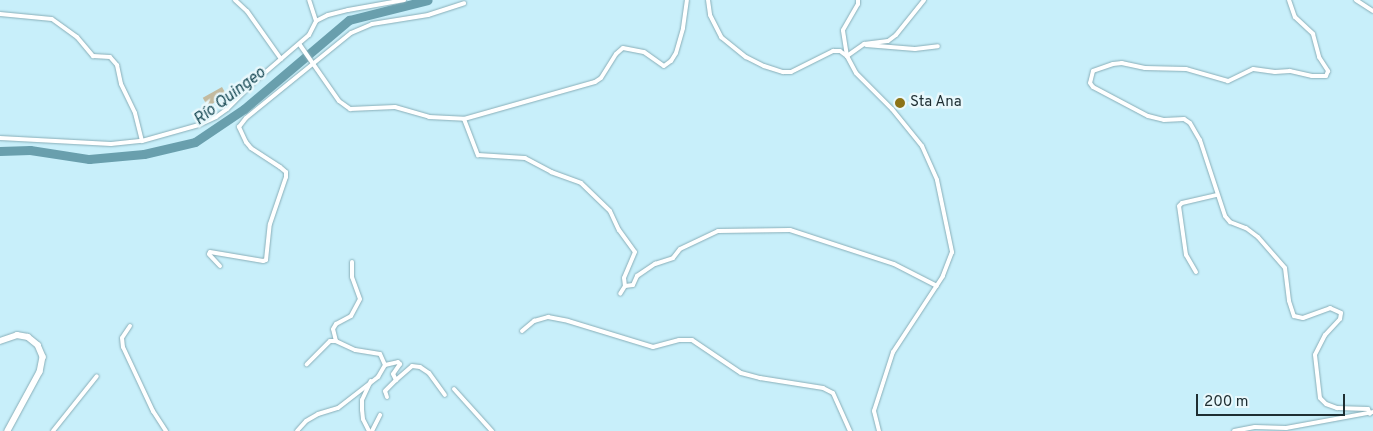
<!DOCTYPE html>
<meta charset="utf-8">
<style>
body{margin:0}
#map{position:relative;width:1373px;height:431px;overflow:hidden;background:#c8effa;font-family:Overpass,sans-serif}
div>[style]{position:absolute}
.green>*{inset:0;background:#c3ba9f;transform-origin:0 0}
.river>*{height:9px;margin:-4.5px;padding:0 4.5px;transform-origin:4.5px;border-radius:4.5px;background:#699fad}
.roads{filter:drop-shadow(0 0 1px #88aeb8) drop-shadow(0 0 1px #88aeb8)}
.minor>*{height:4px;margin:-2px;padding:0 2px;transform-origin:2px;border-radius:2px;background:#fff}
.secondary>*{height:5.5px;margin:-2.75px;padding:0 2.75px;transform-origin:2.75px;border-radius:2.75px;background:#fff}
.dots>*{width:14px;height:14px;translate:-50% -50%;box-sizing:border-box;border:2px solid #e8f8fc;border-radius:50%}
span{translate:-50% -50%;white-space:nowrap;text-align:center;line-height:1.15;-webkit-text-stroke:5px #e8f8fc;paint-order:stroke}
.poi-label{font-size:15px;color:#1e2e32}
.left{translate:0 -50%;text-align:left}
.water-label{font-size:16px;color:#174853;font-style:italic}
.scale{position:absolute;left:1196px;top:394px;width:149px;height:22px;box-sizing:border-box;border:2px solid #1e2e32;border-top:0;padding-left:6px;font-size:15px;line-height:18px;white-space:nowrap;color:#1e2e32;-webkit-text-stroke:4px #e8f8fc;paint-order:stroke}
</style>
<div id="map">
<div class="green">
<i style="left:222px;top:87px;width:10px;height:22px;rotate:61deg"></i>
</div>
<div class="river">
<i style="left:0;top:151px;width:30px;rotate:-2deg"></i>
<i style="left:30px;top:150px;width:60px;rotate:8.7deg"></i>
<i style="left:89px;top:159px;width:55px;rotate:-5.2deg"></i>
<i style="left:144px;top:154px;width:52px;rotate:-13.2deg"></i>
<i style="left:195px;top:142px;width:59px;rotate:-34deg"></i>
<i style="left:244px;top:109px;width:138px;rotate:-40.3deg"></i>
<i style="left:349px;top:20px;width:81px;rotate:-14.2deg"></i>
</div>
<div class="roads">
<div class="minor">
<i style="left:235px;top:0;width:16px;rotate:43deg"></i>
<i style="left:247px;top:11px;width:59px;rotate:54.7deg"></i>
<i style="left:708px;top:0;width:15px;rotate:82deg"></i>
<i style="left:710px;top:15px;width:25px;rotate:63deg"></i>
<i style="left:721px;top:37px;width:32px;rotate:39deg"></i>
<i style="left:746px;top:57px;width:20px;rotate:27deg"></i>
<i style="left:764px;top:66px;width:20px;rotate:18deg"></i>
<i style="left:783px;top:72px;width:8px"></i>
<i style="left:791px;top:72px;width:47px;rotate:-26.6deg"></i>
<i style="left:833px;top:51px;width:7px"></i>
<i style="left:840px;top:51px;width:9px;rotate:36deg"></i>
<i style="left:847px;top:56px;width:19px;rotate:62deg"></i>
<i style="left:856px;top:73px;width:51px;rotate:45deg"></i>
<i style="left:892px;top:109px;width:48px;rotate:51deg"></i>
<i style="left:922px;top:146px;width:37px;rotate:66deg"></i>
<i style="left:937px;top:180px;width:74px;rotate:78.2deg"></i>
<i style="left:952px;top:252px;width:26px;rotate:111deg"></i>
<i style="left:943px;top:276px;width:91px;rotate:123.3deg"></i>
<i style="left:893px;top:352px;width:62px;rotate:107.9deg"></i>
<i style="left:874px;top:411px;width:21px;rotate:76deg"></i>
<i style="left:1289px;top:0;width:18px;rotate:71deg"></i>
<i style="left:1295px;top:17px;width:25px;rotate:43deg"></i>
<i style="left:1313px;top:34px;width:24px;rotate:75deg"></i>
<i style="left:1319px;top:57px;width:17px;rotate:57deg"></i>
<i style="left:1328px;top:71px;width:5px;rotate:112deg"></i>
<i style="left:1326px;top:76px;width:14px;rotate:180deg"></i>
<i style="left:1312px;top:76px;width:23px;rotate:-167deg"></i>
<i style="left:1290px;top:71px;width:15px;rotate:176deg"></i>
<i style="left:1275px;top:72px;width:22px;rotate:-172deg"></i>
<i style="left:1253px;top:69px;width:28px;rotate:154deg"></i>
<i style="left:1228px;top:81px;width:44px;rotate:-164.1deg"></i>
<i style="left:1186px;top:69px;width:41px;rotate:-178.6deg"></i>
<i style="left:1145px;top:68px;width:24px;rotate:-168deg"></i>
<i style="left:1122px;top:63px;width:9px;rotate:174deg"></i>
<i style="left:1113px;top:64px;width:21px;rotate:161deg"></i>
<i style="left:1093px;top:71px;width:12px;rotate:104deg"></i>
<i style="left:1090px;top:83px;width:5px;rotate:53deg"></i>
<i style="left:1093px;top:87px;width:62px;rotate:27.8deg"></i>
<i style="left:1148px;top:116px;width:16px;rotate:14deg"></i>
<i style="left:1164px;top:120px;width:20px;rotate:-3deg"></i>
<i style="left:1184px;top:119px;width:7px;rotate:34deg"></i>
<i style="left:1190px;top:123px;width:20px;rotate:60deg"></i>
<i style="left:1200px;top:140px;width:80px;rotate:71.8deg"></i>
<i style="left:1225px;top:216px;width:8px;rotate:50deg"></i>
<i style="left:1230px;top:222px;width:17px;rotate:21deg"></i>
<i style="left:1246px;top:228px;width:15px;rotate:37deg"></i>
<i style="left:1258px;top:237px;width:41px;rotate:48.9deg"></i>
<i style="left:1285px;top:268px;width:33px;rotate:83deg"></i>
<i style="left:1289px;top:301px;width:16px;rotate:72deg"></i>
<i style="left:1294px;top:316px;width:9px;rotate:13deg"></i>
<i style="left:1303px;top:318px;width:29px;rotate:-20deg"></i>
<i style="left:1330px;top:308px;width:12px;rotate:24deg"></i>
<i style="left:1341px;top:313px;width:6px;rotate:99deg"></i>
<i style="left:1340px;top:319px;width:22px;rotate:133deg"></i>
<i style="left:1325px;top:335px;width:22px;rotate:117deg"></i>
<i style="left:1315px;top:355px;width:43px;rotate:83.4deg"></i>
<i style="left:1320px;top:398px;width:8px;rotate:45deg"></i>
<i style="left:1326px;top:404px;width:12px;rotate:20deg"></i>
<i style="left:1337px;top:408px;width:31px;rotate:2deg"></i>
<i style="left:1368px;top:409px;width:5px;rotate:68deg"></i>
<i style="left:1356px;top:0;width:20px;rotate:33deg"></i>
<i style="left:0;top:14px;width:52px;rotate:5.5deg"></i>
<i style="left:52px;top:19px;width:31px;rotate:36deg"></i>
<i style="left:77px;top:37px;width:25px;rotate:50deg"></i>
<i style="left:93px;top:56px;width:17px;rotate:3deg"></i>
<i style="left:110px;top:57px;width:11px;rotate:49deg"></i>
<i style="left:117px;top:65px;width:19px;rotate:78deg"></i>
<i style="left:121px;top:84px;width:32px;rotate:64deg"></i>
<i style="left:135px;top:113px;width:29px;rotate:76deg"></i>
<i style="left:316px;top:21px;width:13px;rotate:-27deg"></i>
<i style="left:328px;top:15px;width:21px;rotate:-14deg"></i>
<i style="left:348px;top:10px;width:57px;rotate:-10.1deg"></i>
<i style="left:300px;top:45px;width:68px;rotate:55.1deg"></i>
<i style="left:339px;top:101px;width:14px;rotate:36deg"></i>
<i style="left:350px;top:109px;width:45px;rotate:-2.5deg"></i>
<i style="left:395px;top:107px;width:35px;rotate:16deg"></i>
<i style="left:429px;top:117px;width:35px;rotate:3deg"></i>
<i style="left:464px;top:119px;width:136px;rotate:-15.8deg"></i>
<i style="left:595px;top:82px;width:7px;rotate:-34deg"></i>
<i style="left:601px;top:78px;width:28px;rotate:-58deg"></i>
<i style="left:616px;top:54px;width:9px;rotate:-41deg"></i>
<i style="left:623px;top:48px;width:21px;rotate:11deg"></i>
<i style="left:644px;top:52px;width:24px;rotate:35deg"></i>
<i style="left:664px;top:66px;width:9px;rotate:-36deg"></i>
<i style="left:671px;top:61px;width:9px;rotate:-58deg"></i>
<i style="left:676px;top:53px;width:26px;rotate:-74deg"></i>
<i style="left:683px;top:28px;width:28px;rotate:-82deg"></i>
<i style="left:866px;top:45px;width:49px;rotate:4.7deg"></i>
<i style="left:915px;top:49px;width:23px;rotate:-7deg"></i>
<i style="left:847px;top:56px;width:21px;rotate:-35deg"></i>
<i style="left:864px;top:44px;width:24px;rotate:-7deg"></i>
<i style="left:888px;top:41px;width:10px;rotate:-37deg"></i>
<i style="left:896px;top:35px;width:45px;rotate:-51.3deg"></i>
<i style="left:847px;top:56px;width:26px;rotate:-99deg"></i>
<i style="left:843px;top:30px;width:30px;rotate:-60deg"></i>
<i style="left:858px;top:4px;width:4px;rotate:-90deg"></i>
<i style="left:464px;top:119px;width:39px;rotate:69deg"></i>
<i style="left:478px;top:155px;width:47px;rotate:3.7deg"></i>
<i style="left:525px;top:158px;width:30px;rotate:28deg"></i>
<i style="left:551px;top:172px;width:32px;rotate:20deg"></i>
<i style="left:581px;top:183px;width:40px;rotate:44deg"></i>
<i style="left:610px;top:211px;width:21px;rotate:65deg"></i>
<i style="left:619px;top:230px;width:27px;rotate:54deg"></i>
<i style="left:635px;top:252px;width:28px;rotate:113deg"></i>
<i style="left:624px;top:278px;width:8px;rotate:83deg"></i>
<i style="left:625px;top:286px;width:9px;rotate:122deg"></i>
<i style="left:0;top:138px;width:111px;rotate:3.1deg"></i>
<i style="left:111px;top:144px;width:31px;rotate:-6deg"></i>
<i style="left:142px;top:141px;width:59px;rotate:-15.7deg"></i>
<i style="left:199px;top:125px;width:19px;rotate:-25deg"></i>
<i style="left:216px;top:117px;width:14px;rotate:-36deg"></i>
<i style="left:227px;top:109px;width:37px;rotate:-45deg"></i>
<i style="left:253px;top:83px;width:74px;rotate:-40.6deg"></i>
<i style="left:309px;top:35px;width:16px;rotate:-63deg"></i>
<i style="left:316px;top:21px;width:22px;rotate:-108deg"></i>
<i style="left:220px;top:266px;width:16px;rotate:-133deg"></i>
<i style="left:209px;top:254px;width:2px;rotate:-63deg"></i>
<i style="left:210px;top:252px;width:54px;rotate:9.6deg"></i>
<i style="left:263px;top:261px;width:3px;rotate:-18deg"></i>
<i style="left:266px;top:260px;width:36px;rotate:-84deg"></i>
<i style="left:270px;top:224px;width:50px;rotate:-71.2deg"></i>
<i style="left:286px;top:177px;width:5px;rotate:-90deg"></i>
<i style="left:286px;top:172px;width:8px;rotate:-140deg"></i>
<i style="left:280px;top:167px;width:35px;rotate:-147deg"></i>
<i style="left:251px;top:148px;width:8px;rotate:-130deg"></i>
<i style="left:246px;top:142px;width:17px;rotate:-115deg"></i>
<i style="left:239px;top:127px;width:11px;rotate:-52deg"></i>
<i style="left:246px;top:118px;width:135px;rotate:-39deg"></i>
<i style="left:351px;top:33px;width:23px;rotate:-23deg"></i>
<i style="left:372px;top:24px;width:57px;rotate:-9.1deg"></i>
<i style="left:428px;top:15px;width:38px;rotate:-18deg"></i>
<i style="left:1196px;top:272px;width:20px;rotate:-120deg"></i>
<i style="left:1186px;top:255px;width:49px;rotate:-98.1deg"></i>
<i style="left:1179px;top:206px;width:4px;rotate:-45deg"></i>
<i style="left:1182px;top:203px;width:36px;rotate:-13deg"></i>
<i style="left:625px;top:286px;width:8px;rotate:-7deg"></i>
<i style="left:633px;top:285px;width:10px;rotate:-66deg"></i>
<i style="left:637px;top:276px;width:22px;rotate:-34deg"></i>
<i style="left:655px;top:264px;width:19px;rotate:-18deg"></i>
<i style="left:673px;top:258px;width:11px;rotate:-52deg"></i>
<i style="left:680px;top:249px;width:42px;rotate:-25.3deg"></i>
<i style="left:718px;top:231px;width:72px;rotate:-0.8deg"></i>
<i style="left:790px;top:230px;width:109px;rotate:18.1deg"></i>
<i style="left:894px;top:264px;width:48px;rotate:27.1deg"></i>
<i style="left:130px;top:326px;width:14px;rotate:124deg"></i>
<i style="left:122px;top:338px;width:9px;rotate:84deg"></i>
<i style="left:123px;top:347px;width:71px;rotate:64.9deg"></i>
<i style="left:153px;top:411px;width:24px;rotate:57deg"></i>
<i style="left:522px;top:331px;width:16px;rotate:-40deg"></i>
<i style="left:534px;top:321px;width:15px;rotate:-16deg"></i>
<i style="left:548px;top:317px;width:20px;rotate:11deg"></i>
<i style="left:568px;top:321px;width:89px;rotate:17deg"></i>
<i style="left:653px;top:347px;width:27px;rotate:-15deg"></i>
<i style="left:679px;top:340px;width:13px"></i>
<i style="left:692px;top:340px;width:59px;rotate:34deg"></i>
<i style="left:741px;top:373px;width:20px;rotate:15deg"></i>
<i style="left:760px;top:378px;width:64px;rotate:9deg"></i>
<i style="left:823px;top:388px;width:11px;rotate:27deg"></i>
<i style="left:833px;top:393px;width:42px;rotate:65.9deg"></i>
<i style="left:336px;top:341px;width:12px;rotate:-104deg"></i>
<i style="left:333px;top:329px;width:6px;rotate:-59deg"></i>
<i style="left:336px;top:324px;width:17px;rotate:-28deg"></i>
<i style="left:351px;top:316px;width:19px;rotate:-62deg"></i>
<i style="left:360px;top:299px;width:23px;rotate:-110deg"></i>
<i style="left:352px;top:277px;width:15px;rotate:-90deg"></i>
<i style="left:385px;top:365px;width:13px;rotate:-13deg"></i>
<i style="left:398px;top:362px;width:3px;rotate:45deg"></i>
<i style="left:400px;top:364px;width:12px;rotate:125deg"></i>
<i style="left:393px;top:374px;width:7px;rotate:63deg"></i>
<i style="left:396px;top:380px;width:21px;rotate:-41deg"></i>
<i style="left:412px;top:366px;width:8px;rotate:7deg"></i>
<i style="left:420px;top:367px;width:11px;rotate:34deg"></i>
<i style="left:429px;top:373px;width:27px;rotate:54deg"></i>
<i style="left:454px;top:389px;width:57px;rotate:47.9deg"></i>
<i style="left:387px;top:397px;width:6px;rotate:-108deg"></i>
<i style="left:385px;top:391px;width:16px;rotate:-45deg"></i>
<i style="left:53px;top:431px;width:70px;rotate:-51.3deg"></i>
<i style="left:297px;top:431px;width:13px;rotate:-48deg"></i>
<i style="left:306px;top:421px;width:14px;rotate:-30deg"></i>
<i style="left:318px;top:414px;width:21px;rotate:-17deg"></i>
<i style="left:338px;top:408px;width:51px;rotate:-37.8deg"></i>
<i style="left:378px;top:377px;width:14px;rotate:-60deg"></i>
<i style="left:385px;top:365px;width:12px;rotate:-114deg"></i>
<i style="left:380px;top:354px;width:25px;rotate:-171deg"></i>
<i style="left:355px;top:350px;width:21px;rotate:-155deg"></i>
<i style="left:336px;top:341px;width:6px;rotate:180deg"></i>
<i style="left:330px;top:341px;width:33px;rotate:135deg"></i>
<i style="left:369px;top:431px;width:13px;rotate:-117deg"></i>
<i style="left:363px;top:419px;width:9px;rotate:-96deg"></i>
<i style="left:362px;top:410px;width:10px;rotate:-90deg"></i>
<i style="left:362px;top:400px;width:21px;rotate:-65deg"></i>
<i style="left:372px;top:431px;width:18px;rotate:-63deg"></i>
<i style="left:1234px;top:431px;width:21px;rotate:-11deg"></i>
<i style="left:1255px;top:427px;width:31px;rotate:2deg"></i>
<i style="left:1286px;top:428px;width:88px;rotate:-10.4deg"></i>
</div>
<div class="secondary">
<i style="left:0;top:341px;width:18px;rotate:-19deg"></i>
<i style="left:17px;top:335px;width:11px;rotate:10deg"></i>
<i style="left:28px;top:337px;width:13px;rotate:39deg"></i>
<i style="left:38px;top:345px;width:13px;rotate:67deg"></i>
<i style="left:43px;top:357px;width:15px;rotate:101deg"></i>
<i style="left:40px;top:372px;width:67px;rotate:118.5deg"></i>
</div>
</div>
<div class="dots">
<i style="left:900px;top:103px;background:#8c7317"></i>
</div>
<div class="poi-label">
<span class="left" style="left:910px;top:103px">Sta Ana</span>
</div>
<div class="water-label">
<span style="left:230px;top:97px;rotate:-37deg">Río Quingeo</span>
</div>
<div class="scale">200 m</div>
</div>
